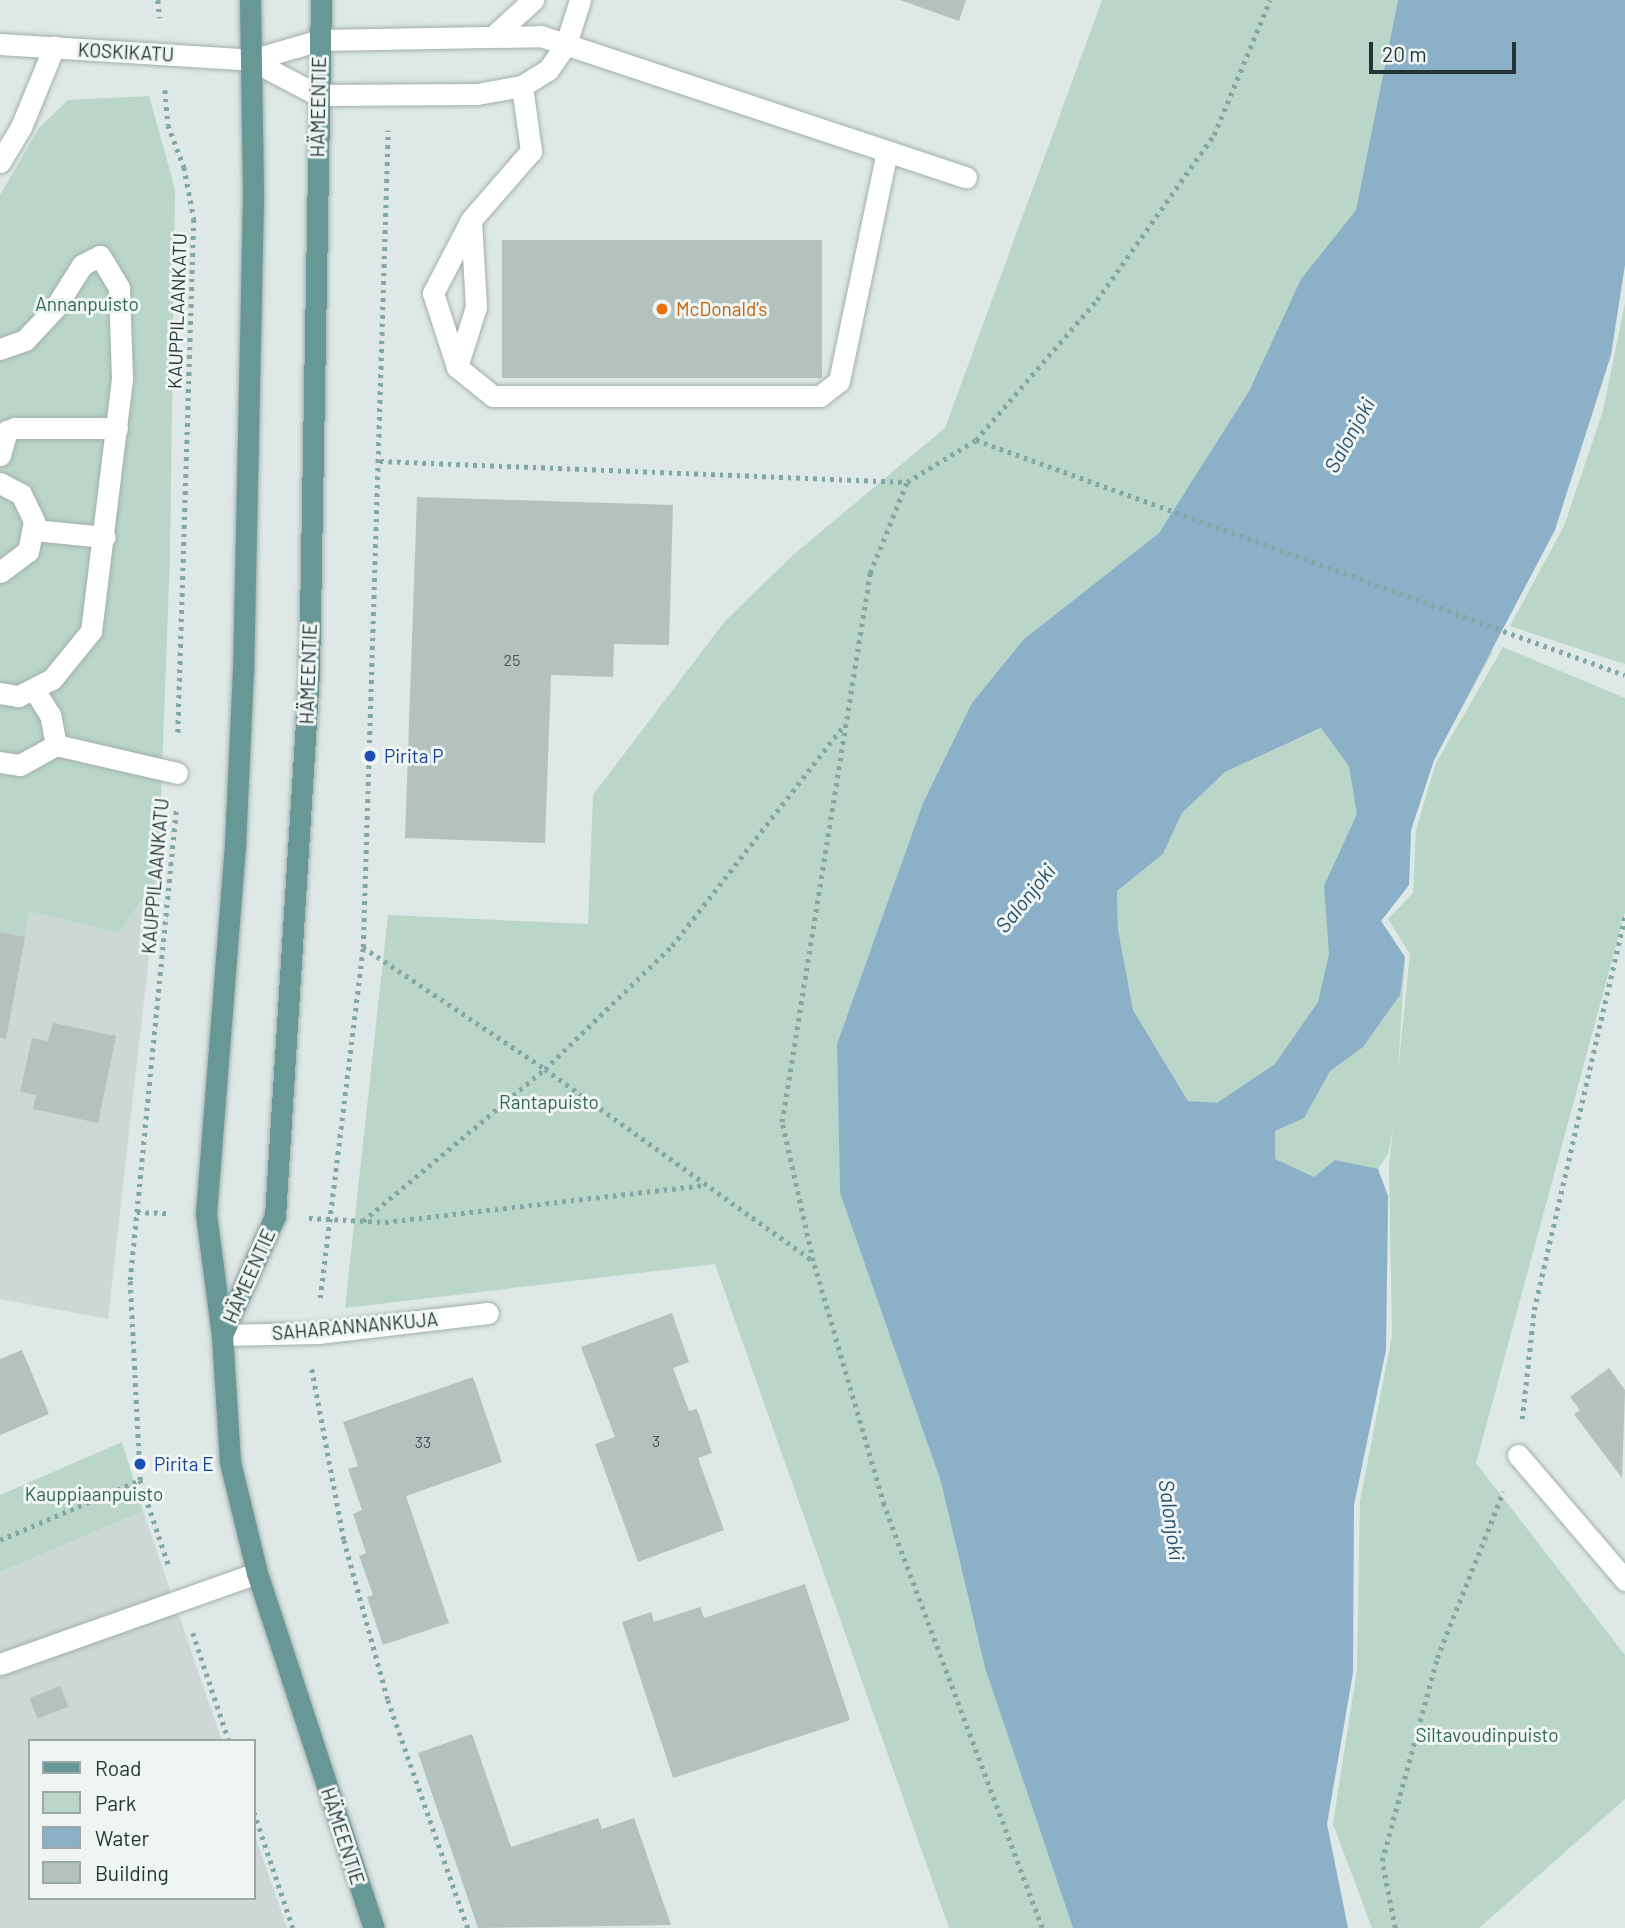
<!DOCTYPE html>
<meta charset="utf-8">
<style>
body{margin:0}
#map{position:relative;width:1625px;height:1928px;overflow:hidden;background:#dee8e6;font-family:Barlow,sans-serif}
div>[style]{position:absolute}
.built>*{inset:0;background:#cdd7d5}
.green>*{inset:0;background:#b9d6c8}
.water>*{inset:0;background:#8cb0c7}
.building>*{inset:0;background:#b4c2bf;transform-origin:0 0}
.path>*{height:4.5px;margin-top:-2.25px;transform-origin:0;background:repeating-linear-gradient(90deg,#83a7a4 0 3.5px,transparent 0 8.5px)}
.roads{filter:drop-shadow(0 0 2px #a2afad) drop-shadow(0 0 2px #a2afad)}
.minor>*{height:21px;margin:-10.5px;padding:0 10.5px;transform-origin:10.5px;border-radius:10.5px;background:#fff}
.major>*{height:21px;margin:-10.5px;padding:0 10.5px;transform-origin:10.5px;border-radius:10.5px;background:#689896}
.dots>*{width:19px;height:19px;translate:-50% -50%;box-sizing:border-box;border:4px solid #eef5f3;border-radius:50%}
span{translate:-50% -50%;white-space:nowrap;text-align:center;line-height:1.15;-webkit-text-stroke:6px #eef5f3;paint-order:stroke}
.number-label{font-size:16px;color:#465857}
.number-label span{-webkit-text-stroke-width:0}
.street-label{font-size:19px;color:#223534}
.park-label{font-size:19px;color:#316752}
.food-label{font-size:19px;color:#c56008}
.left{translate:0 -50%;text-align:left}
.transit-label{font-size:19px;color:#164399}
.water-label{font-size:21px;color:#244e69;font-style:italic}
.legend{position:absolute;left:28px;top:1739px;width:228px;height:161px;box-sizing:border-box;background:#eef5f3;border:2px solid #9ca8a7;margin:0;padding:9px 12px;list-style:none;font-size:21px;color:#223534}
.legend li{display:flex;align-items:center;gap:14px;height:35px}
.legend b{width:35px;border:2px solid #9ca8a7}
.scale{position:absolute;left:1369px;top:42px;width:147px;height:32px;box-sizing:border-box;border:4px solid #223534;border-top:0;padding-left:9px;font-size:21px;line-height:24px;white-space:nowrap;color:#223534;-webkit-text-stroke:5px #eef5f3;paint-order:stroke}
</style>
<div id="map">
<div class="built">
<i style="clip-path:polygon(158px 877px,108px 1319px,0 1299px,0 932px,29px 910px,119px 933px)"></i>
<i style="clip-path:polygon(143px 1511px,222px 1741px,30px 1741px,30px 1898px,254px 1898px,254px 1833px,287px 1928px,0 1928px,0 1572px)"></i>
</div>
<div class="green">
<i style="clip-path:polygon(1102px 0,1398px 0,1356px 210px,1301px 279px,1249px 391px,1159px 533px,1024px 639px,923px 803px,837px 1044px,840px 1193px,941px 1482px,985px 1668px,1073px 1928px,949px 1928px,715px 1264px,345px 1308px,388px 915px,588px 924px,593px 795px,725px 621px,792px 556px,945px 428px)"></i>
<i style="clip-path:polygon(149px 96px,175px 189px,170px 556px,158px 877px,119px 933px,29px 911px,25px 937px,0 932px,0 195px,39px 128px,68px 100px)"></i>
<i style="clip-path:polygon(1625px 303px,1625px 664px,1510px 626px,1564px 526px,1603px 411px)"></i>
<i style="clip-path:polygon(1503px 647px,1625px 698px,1625px 912px,1476px 1463px,1625px 1655px,1625px 1799px,1479px 1928px,1372px 1928px,1333px 1824px,1357px 1669px,1360px 1501px,1392px 1336px,1389px 1167px,1393px 1128px,1388px 1154px,1378px 1169px,1388px 1196px,1387px 1282px,1188px 1101px,1133px 1010px,1118px 929px,1117px 891px,1163px 854px,1182px 813px,1225px 772px,1493px 651px,1434px 760px,1411px 830px,1409px 885px,1381px 921px,1405px 957px,1398px 1070px,1410px 954px,1388px 919px,1413px 893px,1416px 830px,1436px 763px)"></i>
<i style="clip-path:polygon(122px 1442px,143px 1511px,0 1572px,0 1495px)"></i>
</div>
<div class="water">
<i style="clip-path:polygon(evenodd,1398px 0,1625px 0,1625px 265px,1611px 355px,1555px 530px,1434px 760px,1411px 830px,1409px 885px,1381px 921px,1405px 957px,1400px 995px,1363px 1047px,1330px 1071px,1304px 1118px,1275px 1131px,1275px 1159px,1314px 1177px,1335px 1160px,1378px 1169px,1388px 1196px,1386px 1350px,1354px 1505px,1353px 1673px,1327px 1824px,1348px 1928px,1073px 1928px,985px 1668px,941px 1482px,840px 1193px,837px 1044px,923px 803px,972px 703px,1024px 639px,1159px 533px,1249px 391px,1301px 279px,1356px 210px,1398px 0,1321px 728px,1349px 766px,1357px 814px,1324px 886px,1329px 954px,1318px 1002px,1275px 1064px,1217px 1103px,1188px 1101px,1133px 1010px,1118px 929px,1117px 891px,1163px 854px,1182px 813px,1225px 772px,1321px 728px)"></i>
</div>
<div class="building">
<i style="clip-path:polygon(900px 0,966px 0,959px 21px)"></i>
<i style="left:502px;top:240px;width:320px;height:138px"></i>
<i style="clip-path:polygon(417px 497px,673px 505px,669px 645px,614px 644px,613px 677px,551px 675px,545px 843px,405px 838px)"></i>
<i style="clip-path:polygon(0 932px,25px 937px,6px 1039px,0 1038px)"></i>
<i style="clip-path:polygon(53px 1023px,116px 1036px,98px 1123px,33px 1109px,36px 1095px,20px 1092px,32px 1038px,48px 1041px)"></i>
<i style="clip-path:polygon(672px 1313px,689px 1362px,673px 1368px,689px 1411px,697px 1409px,712px 1453px,698px 1458px,724px 1530px,638px 1562px,595px 1444px,615px 1437px,581px 1347px)"></i>
<i style="clip-path:polygon(22px 1350px,49px 1414px,0 1435px,0 1359px)"></i>
<i style="clip-path:polygon(1609px 1368px,1625px 1390px,1622px 1478px,1574px 1414px,1580px 1410px,1570px 1397px)"></i>
<i style="clip-path:polygon(473px 1377px,502px 1462px,406px 1496px,449px 1623px,383px 1645px,367px 1597px,373px 1595px,359px 1556px,366px 1553px,353px 1514px,362px 1510px,348px 1469px,358px 1466px,343px 1422px)"></i>
<i style="clip-path:polygon(805px 1584px,850px 1720px,673px 1778px,622px 1622px,651px 1612px,654px 1622px,700px 1607px,704px 1618px)"></i>
<i style="left:60px;top:1686px;width:22px;height:33px;rotate:68deg"></i>
<i style="clip-path:polygon(472px 1734px,511px 1847px,598px 1818px,602px 1829px,634px 1818px,671px 1925px,478px 1928px,418px 1753px)"></i>
</div>
<div class="path">
<i style="left:158px;top:0;width:18px;rotate:84deg"></i>
<i style="left:165px;top:90px;width:35px;rotate:85deg"></i>
<i style="left:168px;top:125px;width:45px;rotate:69.1deg"></i>
<i style="left:184px;top:167px;width:53px;rotate:79.1deg"></i>
<i style="left:194px;top:219px;width:516px;rotate:91.78deg"></i>
<i style="left:976px;top:440px;width:690px;rotate:19.91deg"></i>
<i style="left:380px;top:461px;width:527px;rotate:2.28deg"></i>
<i style="left:363px;top:947px;width:219px;rotate:33.8deg"></i>
<i style="left:545px;top:1069px;width:330px;rotate:35.6deg"></i>
<i style="left:137px;top:1212px;width:34px;rotate:2deg"></i>
<i style="left:309px;top:1218px;width:76px;rotate:3deg"></i>
<i style="left:385px;top:1222px;width:322px;rotate:-6.6deg"></i>
<i style="left:363px;top:1221px;width:237px;rotate:-39.9deg"></i>
<i style="left:545px;top:1069px;width:177px;rotate:-44.1deg"></i>
<i style="left:672px;top:946px;width:281px;rotate:-52.1deg"></i>
<i style="left:320px;top:1298px;width:354px;rotate:-83deg"></i>
<i style="left:363px;top:947px;width:817px;rotate:-88.25deg"></i>
<i style="left:312px;top:1369px;width:174px;rotate:79.4deg"></i>
<i style="left:344px;top:1540px;width:166px;rotate:74.6deg"></i>
<i style="left:388px;top:1700px;width:242px;rotate:70.7deg"></i>
<i style="left:1522px;top:1419px;width:110px;rotate:-83.7deg"></i>
<i style="left:1534px;top:1310px;width:404px;rotate:-77deg"></i>
<i style="left:140px;top:1480px;width:91px;rotate:71.4deg"></i>
<i style="left:0;top:1540px;width:152px;rotate:-23.2deg"></i>
<i style="left:140px;top:1480px;width:200px;rotate:-92.9deg"></i>
<i style="left:130px;top:1280px;width:475px;rotate:-84.4deg"></i>
<i style="left:193px;top:1633px;width:114px;rotate:71.6deg"></i>
<i style="left:254px;top:1812px;width:122px;rotate:71.4deg"></i>
<i style="left:1042px;top:1928px;width:452px;rotate:-110.5deg"></i>
<i style="left:884px;top:1505px;width:254px;rotate:-106.2deg"></i>
<i style="left:813px;top:1261px;width:142px;rotate:-102.6deg"></i>
<i style="left:782px;top:1122px;width:556px;rotate:-80.89deg"></i>
<i style="left:870px;top:573px;width:98px;rotate:-67.9deg"></i>
<i style="left:907px;top:482px;width:81px;rotate:-31.3deg"></i>
<i style="left:976px;top:440px;width:185px;rotate:-49.2deg"></i>
<i style="left:1097px;top:300px;width:202px;rotate:-54.7deg"></i>
<i style="left:1214px;top:135px;width:146px;rotate:-67.5deg"></i>
<i style="left:1395px;top:1928px;width:68px;rotate:-101deg"></i>
<i style="left:1382px;top:1861px;width:210px;rotate:-74.8deg"></i>
<i style="left:1437px;top:1658px;width:179px;rotate:-68.3deg"></i>
</div>
<div class="roads">
<div class="minor">
<i style="left:497px;top:33px;width:49px;rotate:-42.5deg"></i>
<i style="left:0;top:44px;width:252px;rotate:3.6deg"></i>
<i style="left:251px;top:60px;width:72px;rotate:-16.2deg"></i>
<i style="left:320px;top:40px;width:221px;rotate:-1deg"></i>
<i style="left:541px;top:36px;width:448px;rotate:18.4deg"></i>
<i style="left:251px;top:60px;width:76px;rotate:27.6deg"></i>
<i style="left:318px;top:95px;width:159px;rotate:-0.4deg"></i>
<i style="left:477px;top:94px;width:46px;rotate:-10.1deg"></i>
<i style="left:522px;top:86px;width:31px;rotate:-32deg"></i>
<i style="left:548px;top:70px;width:32px;rotate:-55deg"></i>
<i style="left:566px;top:44px;width:46px;rotate:-72.3deg"></i>
<i style="left:522px;top:86px;width:66px;rotate:82.1deg"></i>
<i style="left:531px;top:151px;width:91px;rotate:131deg"></i>
<i style="left:471px;top:220px;width:87px;rotate:86.7deg"></i>
<i style="left:476px;top:307px;width:63px;rotate:107.6deg"></i>
<i style="left:457px;top:367px;width:46px;rotate:38.9deg"></i>
<i style="left:493px;top:396px;width:327px"></i>
<i style="left:820px;top:396px;width:24px;rotate:-38deg"></i>
<i style="left:839px;top:381px;width:235px;rotate:-78.2deg"></i>
<i style="left:0;top:162px;width:41px;rotate:-59deg"></i>
<i style="left:21px;top:127px;width:87px;rotate:-67.6deg"></i>
<i style="left:0;top:349px;width:27px;rotate:-20deg"></i>
<i style="left:25px;top:340px;width:44px;rotate:-46.8deg"></i>
<i style="left:55px;top:308px;width:51px;rotate:-57.9deg"></i>
<i style="left:82px;top:265px;width:20px;rotate:-27deg"></i>
<i style="left:100px;top:256px;width:37px;rotate:59deg"></i>
<i style="left:119px;top:288px;width:91px;rotate:88.1deg"></i>
<i style="left:122px;top:379px;width:254px;rotate:97deg"></i>
<i style="left:91px;top:631px;width:62px;rotate:129.1deg"></i>
<i style="left:52px;top:679px;width:38px;rotate:153deg"></i>
<i style="left:18px;top:696px;width:18px;rotate:-171deg"></i>
<i style="left:457px;top:367px;width:78px;rotate:-108deg"></i>
<i style="left:433px;top:293px;width:80px;rotate:-62.5deg"></i>
<i style="left:0;top:455px;width:25px;rotate:-74deg"></i>
<i style="left:7px;top:431px;width:9px;rotate:-21deg"></i>
<i style="left:15px;top:428px;width:102px"></i>
<i style="left:0;top:483px;width:24px;rotate:28deg"></i>
<i style="left:21px;top:494px;width:30px;rotate:64deg"></i>
<i style="left:34px;top:521px;width:31px;rotate:101deg"></i>
<i style="left:28px;top:551px;width:35px;rotate:143deg"></i>
<i style="left:34px;top:530px;width:71px;rotate:5.6deg"></i>
<i style="left:56px;top:745px;width:124px;rotate:13deg"></i>
<i style="left:0;top:762px;width:20px;rotate:9deg"></i>
<i style="left:20px;top:765px;width:41px;rotate:-29.1deg"></i>
<i style="left:56px;top:745px;width:31px;rotate:-101deg"></i>
<i style="left:50px;top:715px;width:31px;rotate:-122deg"></i>
<i style="left:222px;top:1335px;width:96px;rotate:-1.2deg"></i>
<i style="left:318px;top:1333px;width:171px;rotate:-6.7deg"></i>
<i style="left:1518px;top:1455px;width:165px;rotate:49.4deg"></i>
<i style="left:0;top:1664px;width:273px;rotate:-19.5deg"></i>
</div>
<div class="major">
<i style="left:250px;top:0;width:198px;rotate:89.1deg"></i>
<i style="left:253px;top:198px;width:471px;rotate:91.2deg"></i>
<i style="left:243px;top:669px;width:176px;rotate:92.6deg"></i>
<i style="left:235px;top:845px;width:370px;rotate:94.5deg"></i>
<i style="left:206px;top:1214px;width:122px;rotate:82.5deg"></i>
<i style="left:222px;top:1335px;width:127px;rotate:86.4deg"></i>
<i style="left:230px;top:1462px;width:114px;rotate:76.3deg"></i>
<i style="left:257px;top:1573px;width:374px;rotate:71.8deg"></i>
<i style="left:223px;top:1333px;width:128px;rotate:-66deg"></i>
<i style="left:275px;top:1216px;width:543px;rotate:-86.41deg"></i>
<i style="left:309px;top:674px;width:674px;rotate:-88.98deg"></i>
</div>
</div>
<div class="dots">
<i style="left:662px;top:309px;background:#e8710a"></i>
<i style="left:370px;top:756px;background:#1a4fb4"></i>
<i style="left:140px;top:1464px;background:#1a4fb4"></i>
</div>
<div class="number-label">
<span style="left:512px;top:660px">25</span>
<span style="left:656px;top:1441px">3</span>
<span style="left:423px;top:1442px">33</span>
</div>
<div class="street-label">
<span style="left:126px;top:52px;rotate:3deg">KOSKIKATU</span>
<span style="left:318px;top:107px;rotate:-89deg">HÄMEENTIE</span>
<span style="left:177px;top:311px;rotate:-88deg">KAUPPILAANKATU</span>
<span style="left:308px;top:674px;rotate:-88deg">HÄMEENTIE</span>
<span style="left:155px;top:876px;rotate:-85deg">KAUPPILAANKATU</span>
<span style="left:249px;top:1276px;rotate:-66deg">HÄMEENTIE</span>
<span style="left:355px;top:1326px;rotate:-5deg">SAHARANNANKUJA</span>
<span style="left:343px;top:1836px;rotate:72deg">HÄMEENTIE</span>
</div>
<div class="park-label">
<span style="left:87px;top:304px">Annanpuisto</span>
<span style="left:549px;top:1102px">Rantapuisto</span>
<span style="left:94px;top:1494px">Kauppiaanpuisto</span>
<span style="left:1487px;top:1735px">Siltavoudinpuisto</span>
</div>
<div class="food-label">
<span class="left" style="left:676px;top:309px">McDonald's</span>
</div>
<div class="transit-label">
<span class="left" style="left:384px;top:756px">Pirita P</span>
<span class="left" style="left:154px;top:1464px">Pirita E</span>
</div>
<div class="water-label">
<span style="left:1349px;top:435px;rotate:-61deg">Salonjoki</span>
<span style="left:1025px;top:898px;rotate:-51deg">Salonjoki</span>
<span style="left:1172px;top:1520px;rotate:82deg">Salonjoki</span>
</div>
<ul class="legend">
<li><b style="height:9px;background:#689896"></b>Road</li>
<li><b style="height:19px;background:#b9d6c8"></b>Park</li>
<li><b style="height:19px;background:#8cb0c7"></b>Water</li>
<li><b style="height:19px;background:#b4c2bf"></b>Building</li>
</ul>
<div class="scale">20 m</div>
</div>
